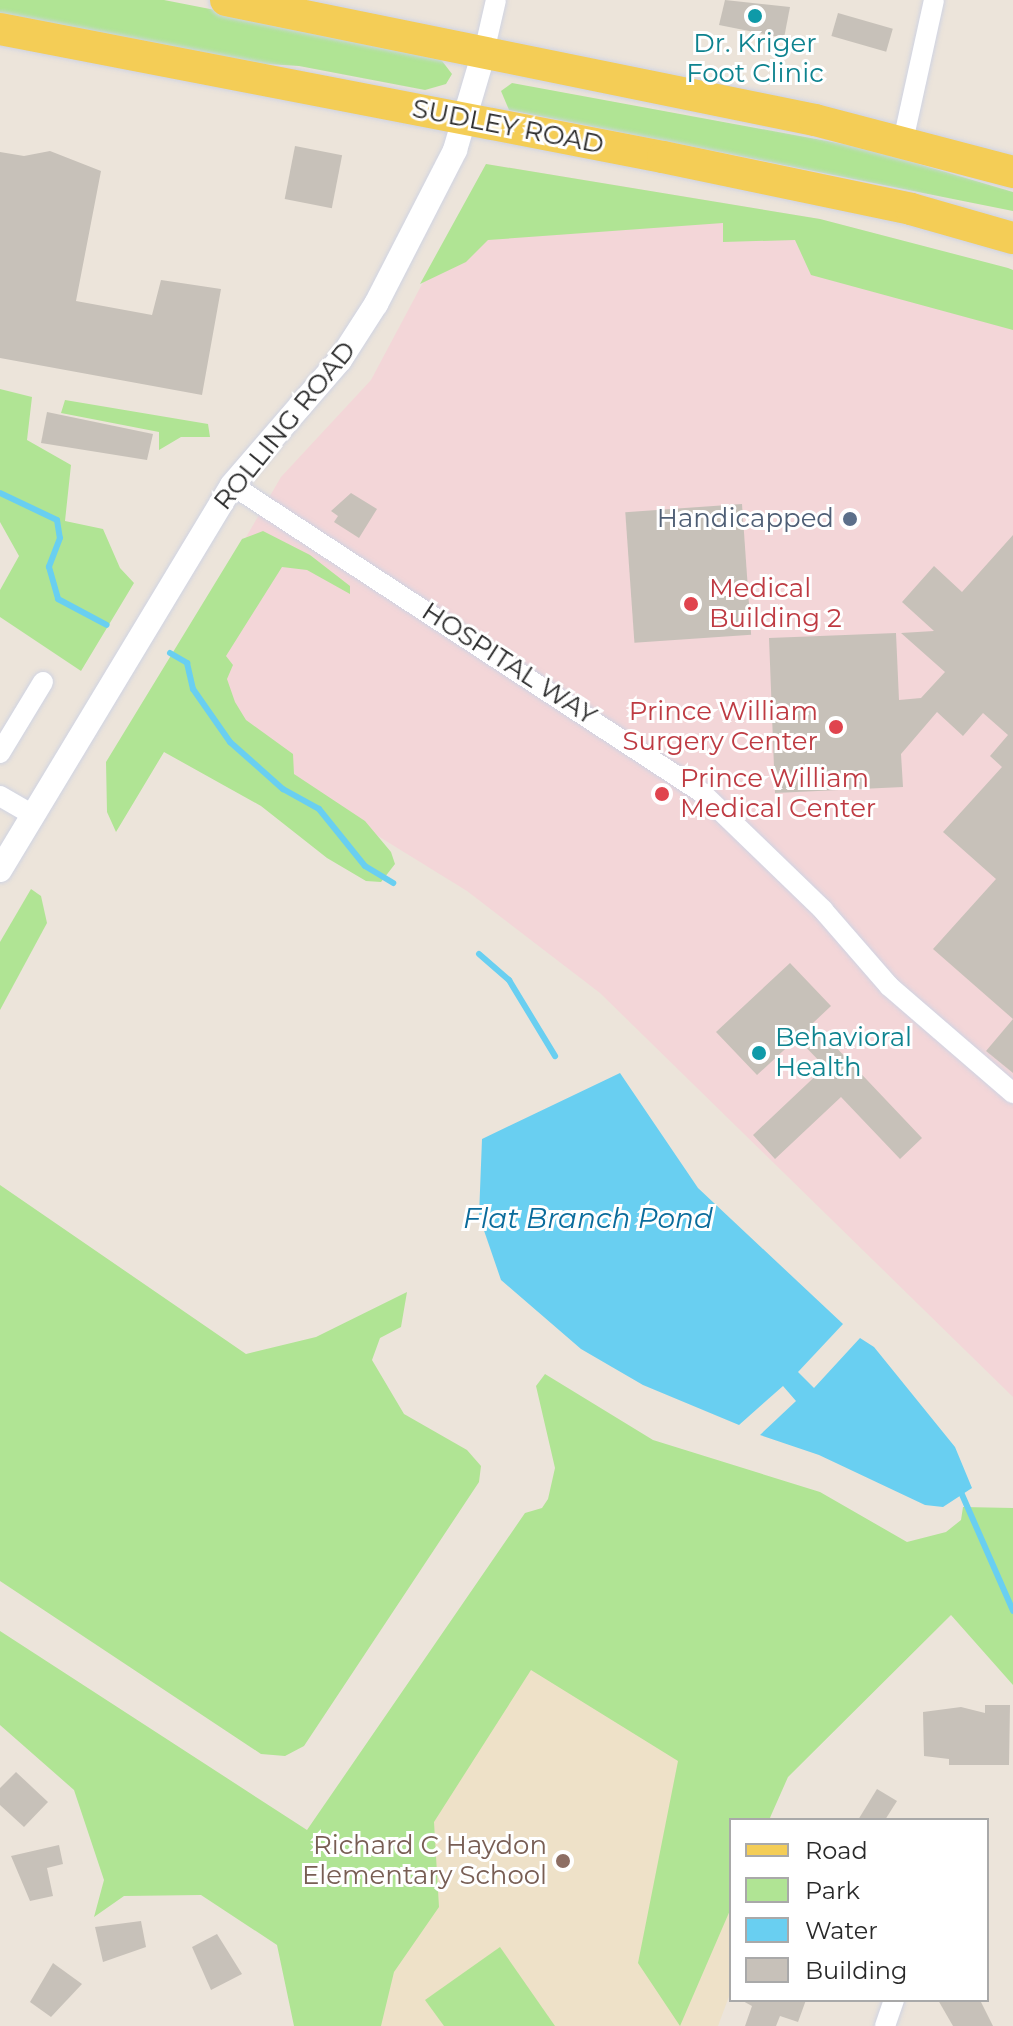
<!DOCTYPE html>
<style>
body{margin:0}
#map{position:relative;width:1013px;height:2026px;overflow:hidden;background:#ece4da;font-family:Montserrat,sans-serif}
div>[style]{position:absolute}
.education>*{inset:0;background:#eee1c8}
.medical>*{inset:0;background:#f3d6d8}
.green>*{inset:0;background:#b0e494}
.water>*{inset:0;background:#69cff1}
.stream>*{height:6px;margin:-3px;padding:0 3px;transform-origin:3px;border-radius:3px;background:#69cff1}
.building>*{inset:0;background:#c7c1b9;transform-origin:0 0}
.roads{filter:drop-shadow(0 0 2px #cfd3e2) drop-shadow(0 0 2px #cfd3e2)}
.minor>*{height:20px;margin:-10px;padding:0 10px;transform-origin:10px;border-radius:10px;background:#fff}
.tertiary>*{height:24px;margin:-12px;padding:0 12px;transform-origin:12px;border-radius:12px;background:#fff}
.primary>*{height:32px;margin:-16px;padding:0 16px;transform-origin:16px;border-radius:16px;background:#f4cd56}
.dots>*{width:22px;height:22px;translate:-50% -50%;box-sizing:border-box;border:4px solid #fff;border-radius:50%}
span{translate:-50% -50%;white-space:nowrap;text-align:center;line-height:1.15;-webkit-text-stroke:6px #fff;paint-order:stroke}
.culture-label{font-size:26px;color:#0d838f}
.left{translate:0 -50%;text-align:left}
.street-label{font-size:26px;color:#292929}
.service-label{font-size:26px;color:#4e5e75}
.right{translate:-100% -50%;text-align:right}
.health-label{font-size:26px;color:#be3a42}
.education-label{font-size:26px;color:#785e54}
.water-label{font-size:28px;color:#0a6b9b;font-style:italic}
.legend{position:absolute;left:729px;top:1818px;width:260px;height:184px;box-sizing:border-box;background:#fff;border:2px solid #a9a9a9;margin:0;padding:10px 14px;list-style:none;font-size:24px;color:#292929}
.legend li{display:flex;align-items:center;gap:16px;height:40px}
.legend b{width:40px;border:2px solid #a9a9a9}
</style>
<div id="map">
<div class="education">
<i style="clip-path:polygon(524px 1654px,775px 1820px,731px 1820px,731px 1991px,718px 2026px,298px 2026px)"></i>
</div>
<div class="medical">
<i style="clip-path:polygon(486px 164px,820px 219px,1013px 270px,1013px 1397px,600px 993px,467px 891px,153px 697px,281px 477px,371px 380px)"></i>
</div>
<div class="green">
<i style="clip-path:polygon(0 0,164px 0,436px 53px,452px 74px,446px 84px,425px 90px,299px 66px,234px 62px,0 18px)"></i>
<i style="clip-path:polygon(512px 83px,865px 148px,1013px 192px,1013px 211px,509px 110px,501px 91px)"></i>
<i style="clip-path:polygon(486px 164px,820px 219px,1008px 268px,1013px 270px,1013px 330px,811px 275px,795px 240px,723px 242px,723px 223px,488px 240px,466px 262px,420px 284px)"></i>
<i style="clip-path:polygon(0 389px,32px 397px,27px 440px,71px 465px,65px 521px,103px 529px,120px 568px,134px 583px,81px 671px,0 617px,0 590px,19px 556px,0 522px)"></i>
<i style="clip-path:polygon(65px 400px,208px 424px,210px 437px,181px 437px,159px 450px,159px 432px,61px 413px)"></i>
<i style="clip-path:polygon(263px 531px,310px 555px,350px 586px,350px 594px,307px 570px,282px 567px,226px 656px,233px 665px,227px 679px,235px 702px,246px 720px,293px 754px,294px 774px,365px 821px,391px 852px,395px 864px,381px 882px,366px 881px,327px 858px,261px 806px,164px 752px,116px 832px,107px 812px,106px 762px,242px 539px)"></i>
<i style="clip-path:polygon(31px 889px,41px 896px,47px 923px,0 1010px,0 942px)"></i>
<i style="clip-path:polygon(0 1185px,246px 1354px,316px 1337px,407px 1292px,401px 1327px,380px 1338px,372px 1360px,404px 1414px,467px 1450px,481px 1466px,479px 1482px,304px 1746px,285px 1756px,261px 1754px,0 1581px)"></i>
<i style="clip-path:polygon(545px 1374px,653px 1440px,820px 1492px,907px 1542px,946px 1532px,961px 1520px,963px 1507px,1013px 1508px,1013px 1685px,951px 1615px,788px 1777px,769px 1820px,731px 1820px,731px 1908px,680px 2026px,638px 1963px,678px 1761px,531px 1670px,434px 1822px,439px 1907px,394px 1972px,381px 2026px,294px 2026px,277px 1945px,201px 1895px,124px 1896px,94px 1917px,104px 1880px,74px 1790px,0 1725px,0 1631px,307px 1830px,525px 1513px,542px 1508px,548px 1499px,555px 1468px,536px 1386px)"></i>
<i style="clip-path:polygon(500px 1947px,555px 2026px,444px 2026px,425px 2000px)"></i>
</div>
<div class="water">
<i style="clip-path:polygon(620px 1073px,698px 1188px,843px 1324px,798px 1372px,814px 1388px,860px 1338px,874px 1347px,955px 1447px,972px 1488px,943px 1507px,925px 1505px,819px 1455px,760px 1435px,796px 1401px,783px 1386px,739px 1425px,643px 1385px,581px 1349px,501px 1280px,479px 1216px,482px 1139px)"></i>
</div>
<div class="stream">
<i style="left:0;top:493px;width:63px;rotate:25.3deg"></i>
<i style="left:57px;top:520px;width:18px;rotate:81deg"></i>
<i style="left:60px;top:538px;width:31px;rotate:111deg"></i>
<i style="left:49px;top:567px;width:33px;rotate:74deg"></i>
<i style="left:58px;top:599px;width:55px;rotate:28deg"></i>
<i style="left:170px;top:653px;width:20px;rotate:30deg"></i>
<i style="left:187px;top:663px;width:27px;rotate:77deg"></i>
<i style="left:193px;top:689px;width:65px;rotate:55.1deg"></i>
<i style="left:230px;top:742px;width:71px;rotate:41.6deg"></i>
<i style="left:283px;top:789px;width:41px;rotate:29.1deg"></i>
<i style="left:319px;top:809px;width:73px;rotate:51.1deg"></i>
<i style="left:365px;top:866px;width:33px;rotate:31deg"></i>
<i style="left:479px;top:954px;width:40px;rotate:41deg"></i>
<i style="left:509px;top:980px;width:89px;rotate:58.8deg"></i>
<i style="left:960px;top:1490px;width:132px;rotate:66.3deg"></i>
</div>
<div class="building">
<i style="clip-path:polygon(725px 0,790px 7px,784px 38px,719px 25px)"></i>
<i style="left:838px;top:13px;width:57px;height:24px;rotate:16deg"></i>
<i style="left:295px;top:146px;width:48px;height:54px;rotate:11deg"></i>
<i style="clip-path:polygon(50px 151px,101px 171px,76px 301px,152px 315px,161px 280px,221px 289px,202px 395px,0 358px,0 152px,24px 156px)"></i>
<i style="clip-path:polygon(47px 412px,153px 434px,147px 460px,41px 443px)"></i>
<i style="clip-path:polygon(351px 493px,377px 509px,359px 538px,334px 522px,338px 516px,331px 511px)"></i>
<i style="left:742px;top:504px;width:131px;height:117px;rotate:86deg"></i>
<i style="clip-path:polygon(1013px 535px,1013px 1073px,986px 1051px,1013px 1019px,933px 949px,996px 879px,943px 832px,1002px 767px,990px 756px,1008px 735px,983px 713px,963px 736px,937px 712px,901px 754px,903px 787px,775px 793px,769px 638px,896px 633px,899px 700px,921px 698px,945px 672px,901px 633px,934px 631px,902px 602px,934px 566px,962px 592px)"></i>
<i style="clip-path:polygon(790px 963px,831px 1006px,813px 1023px,922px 1138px,900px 1159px,841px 1097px,775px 1159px,753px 1135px,825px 1067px,797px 1038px,757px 1075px,716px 1032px)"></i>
<i style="clip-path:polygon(985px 1705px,1010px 1705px,1009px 1765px,949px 1765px,949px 1759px,924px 1756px,923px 1712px,961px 1707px,985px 1713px)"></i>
<i style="clip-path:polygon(16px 1772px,48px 1802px,24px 1827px,0 1805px,0 1788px)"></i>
<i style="clip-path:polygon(877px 1789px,897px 1801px,885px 1820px,858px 1820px)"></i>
<i style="clip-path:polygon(59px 1845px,63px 1864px,47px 1868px,53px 1896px,30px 1901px,11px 1856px)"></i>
<i style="clip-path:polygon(141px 1921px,146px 1947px,103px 1962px,95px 1927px)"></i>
<i style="clip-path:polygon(217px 1934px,242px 1974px,211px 1990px,192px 1947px)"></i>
<i style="clip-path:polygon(53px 1963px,82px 1984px,51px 2017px,30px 2002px)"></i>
<i style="clip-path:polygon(741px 2000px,806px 2000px,798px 2022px,780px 2016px,776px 2026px,745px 2026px,752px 2006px)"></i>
<i style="clip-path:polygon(938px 2000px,980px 2000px,993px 2026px,953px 2026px)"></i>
</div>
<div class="roads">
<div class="minor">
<i style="left:484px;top:52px;width:53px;rotate:-77deg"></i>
<i style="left:903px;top:141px;width:144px;rotate:-77.6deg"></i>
<i style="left:232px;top:485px;width:561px;rotate:33.21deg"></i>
<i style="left:701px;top:792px;width:170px;rotate:44deg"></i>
<i style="left:823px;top:910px;width:101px;rotate:49deg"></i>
<i style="left:889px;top:986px;width:164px;rotate:40.8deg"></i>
<i style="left:0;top:753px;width:83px;rotate:-58.8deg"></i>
<i style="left:0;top:796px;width:38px;rotate:30deg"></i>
<i style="left:885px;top:2026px;width:28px;rotate:-71deg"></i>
</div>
<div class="tertiary">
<i style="left:0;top:870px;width:449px;rotate:-58.9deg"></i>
<i style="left:232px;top:485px;width:165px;rotate:-49.2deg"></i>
<i style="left:340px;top:360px;width:67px;rotate:-57.3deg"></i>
<i style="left:376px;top:304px;width:173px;rotate:-62.8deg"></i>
<i style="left:455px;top:150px;width:102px;rotate:-73.5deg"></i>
</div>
<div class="primary">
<i style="left:226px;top:0;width:601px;rotate:11.52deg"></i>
<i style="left:815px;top:120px;width:205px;rotate:14.7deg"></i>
<i style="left:0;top:29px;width:675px;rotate:10.93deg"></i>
<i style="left:663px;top:157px;width:253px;rotate:11.8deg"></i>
<i style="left:911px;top:209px;width:106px;rotate:15.9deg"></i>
</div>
</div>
<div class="dots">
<i style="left:755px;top:16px;background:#0f9aa8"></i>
<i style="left:850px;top:519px;background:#5c6f8a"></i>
<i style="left:691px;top:604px;background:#e0444e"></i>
<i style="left:836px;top:727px;background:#e0444e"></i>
<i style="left:662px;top:794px;background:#e0444e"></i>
<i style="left:759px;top:1053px;background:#0f9aa8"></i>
<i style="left:563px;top:1861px;background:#8d6e63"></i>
</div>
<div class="culture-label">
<span style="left:755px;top:59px">Dr. Kriger<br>Foot Clinic</span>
<span class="left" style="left:775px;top:1053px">Behavioral<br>Health</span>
</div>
<div class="street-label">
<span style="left:508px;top:127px;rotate:11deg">SUDLEY ROAD</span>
<span style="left:285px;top:426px;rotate:-51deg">ROLLING ROAD</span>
<span style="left:509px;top:664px;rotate:33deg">HOSPITAL WAY</span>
</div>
<div class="service-label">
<span class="right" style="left:834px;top:519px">Handicapped</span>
</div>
<div class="health-label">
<span class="left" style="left:709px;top:604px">Medical<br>Building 2</span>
<span class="right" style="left:818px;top:727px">Prince William<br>Surgery Center</span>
<span class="left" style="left:680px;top:794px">Prince William<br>Medical Center</span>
</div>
<div class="education-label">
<span class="right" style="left:547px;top:1861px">Richard C Haydon<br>Elementary School</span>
</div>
<div class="water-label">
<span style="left:588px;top:1218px">Flat Branch Pond</span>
</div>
<ul class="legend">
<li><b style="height:10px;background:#f4cd56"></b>Road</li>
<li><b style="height:22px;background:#b0e494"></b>Park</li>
<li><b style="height:22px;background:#69cff1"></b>Water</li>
<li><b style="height:22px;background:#c7c1b9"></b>Building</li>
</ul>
</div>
